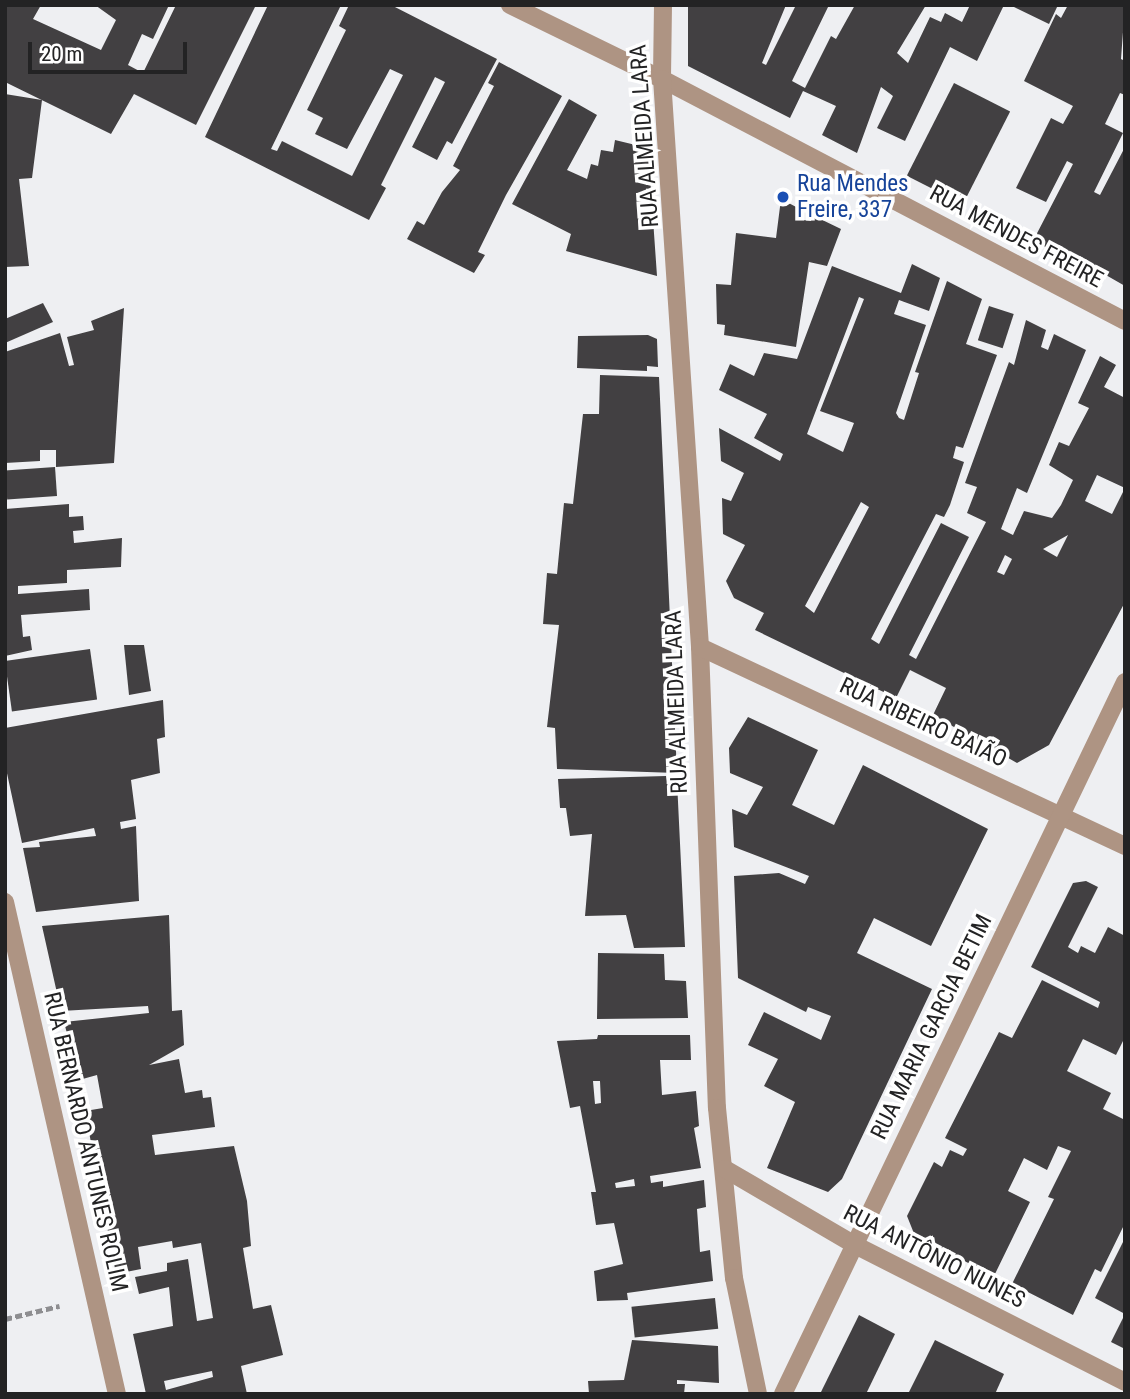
<!DOCTYPE html>
<meta charset="utf-8">
<style>
body{margin:0}
#map{position:relative;width:1130px;height:1399px;overflow:hidden;background:#eeeff2;font-family:"Roboto Condensed",sans-serif}
div>[style]{position:absolute}
.building>*{inset:0;background:#424042;transform-origin:0 0}
.path>*{height:4.5px;margin-top:-2.25px;transform-origin:0;background:repeating-linear-gradient(90deg,#8d8d90 0 7px,transparent 0 10.5px)}
.minor>*{height:18px;margin:-9px;padding:0 9px;transform-origin:9px;border-radius:9px;background:#ae9483}
.dots>*{width:19px;height:19px;translate:-50% -50%;box-sizing:border-box;border:4px solid #fff;border-radius:50%}
span{translate:-50% -50%;white-space:nowrap;text-align:center;line-height:1.15;-webkit-text-stroke:7px #fff;paint-order:stroke}
.street-label{font-size:23px;color:#232324}
.transit-label{font-size:23px;color:#164399}
.left{translate:0 -50%;text-align:left}
.frame{position:absolute;inset:0;border:7px solid #232324;pointer-events:none}
.scale{position:absolute;left:28px;top:42px;width:159px;height:32px;box-sizing:border-box;border:4px solid #232324;border-top:0;padding-left:9px;font-size:21px;line-height:24px;white-space:nowrap;color:#232324;-webkit-text-stroke:5px #fff;paint-order:stroke}
</style>
<div id="map">
<div class="building">
<i style="clip-path:polygon(5px 5px,41px 5px,33px 19px,101px 50px,116px 20px,95px 5px,169px 5px,153px 39px,142px 34px,128px 65px,143px 73px,176px 5px,261px 5px,255px 7px,196px 125px,134px 94px,111px 134px,5px 82px)"></i>
<i style="clip-path:polygon(268px 5px,341px 5px,271px 149px,277px 151px,282px 141px,352px 176px,403px 75px,390px 69px,347px 149px,315px 134px,323px 118px,307px 110px,346px 30px,339px 26px,349px 5px,391px 5px,497px 59px,452px 144px,447px 141px,437px 160px,412px 147px,445px 82px,435px 77px,381px 185px,386px 188px,369px 220px,205px 137px)"></i>
<i style="clip-path:polygon(688px 5px,786px 5px,762px 63px,766px 65px,796px 5px,829px 5px,792px 81px,805px 88px,831px 36px,836px 39px,855px 5px,926px 5px,897px 53px,908px 63px,930px 17px,941px 22px,945px 13px,962px 22px,970px 5px,1004px 5px,977px 61px,950px 47px,905px 141px,877px 128px,893px 96px,881px 87px,857px 153px,822px 135px,836px 106px,803px 91px,790px 118px,688px 66px)"></i>
<i style="clip-path:polygon(1010px 5px,1058px 5px,1049px 24px)"></i>
<i style="clip-path:polygon(1068px 5px,1125px 5px,1121px 59px,1125px 61px,1125px 95px,1120px 93px,1105px 124px,1123px 133px,1094px 192px,1100px 195px,1125px 147px,1125px 286px,1071px 255px,1069px 258px,1033px 241px,1073px 164px,1067px 161px,1046px 202px,1016px 188px,1051px 118px,1063px 124px,1073px 106px,1024px 81px,1056px 14px,1061px 18px)"></i>
<i style="clip-path:polygon(499px 62px,562px 96px,506px 195px,478px 252px,485px 255px,474px 273px,407px 239px,417px 221px,424px 225px,442px 192px,460px 170px,453px 166px,494px 86px,488px 83px)"></i>
<i style="left:954px;top:83px;width:63px;height:104px;rotate:27deg"></i>
<i style="clip-path:polygon(5px 94px,42px 100px,32px 178px,19px 179px,29px 266px,5px 267px)"></i>
<i style="clip-path:polygon(569px 99px,597px 115px,567px 170px,587px 179px,591px 164px,598px 166px,601px 150px,613px 152px,615px 140px,648px 148px,657px 276px,566px 251px,571px 234px,512px 204px)"></i>
<i style="clip-path:polygon(781px 199px,800px 209px,798px 219px,811px 221px,812px 215px,841px 229px,827px 266px,809px 262px,796px 347px,724px 335px,725px 325px,717px 324px,716px 284px,731px 285px,736px 233px,776px 238px)"></i>
<i style="clip-path:polygon(evenodd,912px 264px,940px 278px,929px 311px,899px 300px,894px 314px,926px 325px,896px 413px,899px 418px,904px 420px,919px 373px,915px 372px,947px 281px,982px 299px,966px 344px,997px 355px,963px 448px,956px 446px,953px 458px,964px 462px,950px 505px,944px 517px,936px 514px,871px 639px,879px 644px,941px 523px,969px 537px,909px 655px,916px 659px,986px 522px,967px 513px,977px 487px,965px 483px,1009px 362px,1014px 365px,1026px 320px,1046px 330px,1041px 347px,1048px 350px,1054px 334px,1086px 350px,1027px 493px,1017px 488px,1001px 529px,1013px 535px,1024px 511px,1052px 518px,1061px 505px,1073px 480px,1049px 465px,1059px 442px,1069px 446px,1089px 408px,1078px 403px,1100px 356px,1116px 365px,1104px 387px,1125px 398px,1125px 488px,1097px 475px,1085px 501px,1112px 514px,1125px 488px,1125px 602px,1049px 745px,1017px 763px,933px 715px,946px 688px,910px 670px,896px 698px,755px 630px,764px 613px,734px 598px,726px 581px,745px 545px,723px 534px,722px 498px,731px 501px,744px 473px,721px 461px,719px 428px,780px 461px,783px 454px,754px 438px,767px 414px,719px 390px,730px 364px,754px 376px,764px 353px,797px 359px,832px 266px,901px 293px,912px 264px,859px 297px,864px 299px,820px 411px,854px 423px,843px 452px,807px 434px,859px 297px,912px 264px,861px 502px,869px 507px,814px 613px,805px 606px,861px 502px,912px 264px,1068px 535px,1057px 557px,1043px 549px,1068px 535px,912px 264px,1005px 555px,1012px 559px,1004px 575px,997px 572px,1005px 555px)"></i>
<i style="clip-path:polygon(43px 303px,53px 322px,5px 343px,5px 319px)"></i>
<i style="left:989px;top:306px;width:26px;height:36px;rotate:18deg"></i>
<i style="clip-path:polygon(124px 308px,114px 463px,56px 467px,56px 450px,40px 450px,40px 461px,5px 463px,5px 352px,60px 333px,69px 366px,74px 365px,67px 337px,94px 330px,91px 321px)"></i>
<i style="clip-path:polygon(648px 335px,657px 339px,658px 367px,647px 366px,647px 371px,577px 368px,578px 336px)"></i>
<i style="clip-path:polygon(600px 375px,659px 377px,677px 773px,557px 769px,555px 728px,547px 727px,559px 625px,543px 624px,547px 573px,557px 574px,564px 503px,573px 504px,583px 414px,599px 414px)"></i>
<i style="left:55px;top:467px;width:29px;height:50px;rotate:86deg"></i>
<i style="clip-path:polygon(69px 504px,69px 517px,83px 516px,84px 530px,73px 531px,74px 543px,122px 538px,121px 567px,67px 570px,67px 583px,18px 586px,18px 594px,89px 589px,90px 610px,21px 615px,23px 637px,30px 636px,32px 650px,5px 656px,5px 509px)"></i>
<i style="clip-path:polygon(124px 645px,144px 645px,151px 691px,129px 695px)"></i>
<i style="left:90px;top:649px;width:51px;height:86px;rotate:82deg"></i>
<i style="clip-path:polygon(163px 700px,165px 737px,157px 739px,160px 773px,131px 780px,136px 819px,120px 822px,121px 829px,136px 826px,139px 901px,36px 912px,23px 848px,40px 847px,39px 842px,96px 836px,94px 828px,22px 843px,5px 764px,5px 728px)"></i>
<i style="clip-path:polygon(748px 717px,818px 750px,792px 805px,834px 825px,863px 765px,988px 829px,931px 946px,874px 918px,857px 953px,932px 989px,842px 1179px,828px 1192px,767px 1168px,795px 1102px,764px 1086px,778px 1059px,748px 1045px,764px 1012px,821px 1040px,831px 1016px,808px 1007px,806px 1012px,738px 978px,734px 876px,779px 873px,805px 884px,809px 876px,734px 847px,732px 809px,747px 815px,763px 787px,730px 773px,729px 748px)"></i>
<i style="clip-path:polygon(666px 776px,667px 781px,677px 781px,685px 947px,634px 948px,626px 915px,585px 916px,592px 834px,570px 836px,566px 808px,560px 808px,558px 779px)"></i>
<i style="clip-path:polygon(1086px 881px,1098px 887px,1068px 947px,1078px 953px,1081px 946px,1095px 953px,1108px 927px,1125px 936px,1125px 1037px,1116px 1055px,1083px 1039px,1067px 1071px,1111px 1093px,1103px 1109px,1125px 1120px,1125px 1223px,1101px 1272px,1095px 1269px,1073px 1315px,1012px 1284px,1054px 1199px,1048px 1197px,1071px 1151px,1058px 1146px,1047px 1170px,1024px 1158px,1008px 1191px,1030px 1202px,994px 1276px,915px 1236px,907px 1216px,934px 1162px,942px 1167px,950px 1150px,963px 1156px,967px 1149px,945px 1138px,999px 1032px,1012px 1038px,1042px 980px,1098px 1008px,1100px 1002px,1031px 967px,1073px 883px)"></i>
<i style="clip-path:polygon(evenodd,169px 915px,172px 1011px,182px 1010px,184px 1045px,149px 1065px,179px 1059px,185px 1093px,202px 1090px,203px 1098px,211px 1097px,215px 1127px,152px 1135px,155px 1155px,234px 1146px,247px 1201px,251px 1246px,243px 1248px,253px 1309px,271px 1305px,283px 1355px,241px 1366px,247px 1394px,146px 1394px,133px 1334px,173px 1326px,169px 1287px,139px 1294px,135px 1277px,167px 1271px,167px 1263px,188px 1259px,197px 1321px,213px 1318px,201px 1243px,173px 1248px,172px 1241px,138px 1247px,141px 1269px,116px 1274px,85px 1111px,103px 1108px,97px 1075px,79px 1080px,64px 1022px,149px 1013px,148px 1006px,61px 1011px,42px 926px,169px 915px,212px 1371px,213px 1377px,166px 1390px,164px 1381px,212px 1371px)"></i>
<i style="clip-path:polygon(598px 953px,664px 954px,665px 980px,686px 981px,688px 1018px,597px 1019px)"></i>
<i style="clip-path:polygon(evenodd,598px 1035px,690px 1035px,691px 1060px,660px 1060px,662px 1095px,696px 1091px,699px 1126px,694px 1128px,701px 1168px,650px 1176px,651px 1183px,663px 1181px,663px 1187px,704px 1180px,706px 1207px,697px 1209px,700px 1252px,710px 1250px,713px 1281px,627px 1293px,628px 1300px,597px 1301px,594px 1271px,623px 1264px,614px 1223px,596px 1225px,591px 1192px,596px 1192px,580px 1106px,570px 1108px,557px 1041px,597px 1039px,598px 1035px,593px 1081px,600px 1081px,601px 1103px,595px 1104px,593px 1081px,598px 1035px,634px 1179px,635px 1186px,616px 1188px,615px 1183px,634px 1179px)"></i>
<i style="clip-path:polygon(1125px 1238px,1125px 1349px,1111px 1342px,1125px 1314px,1095px 1298px)"></i>
<i style="left:715px;top:1298px;width:31px;height:84px;rotate:84deg"></i>
<i style="clip-path:polygon(859px 1315px,895px 1334px,866px 1394px,820px 1394px)"></i>
<i style="clip-path:polygon(632px 1340px,718px 1346px,719px 1383px,677px 1380px,677px 1384px,685px 1384px,684px 1394px,589px 1394px,588px 1381px,624px 1380px)"></i>
<i style="clip-path:polygon(935px 1340px,1004px 1374px,995px 1394px,908px 1394px)"></i>
</div>
<div class="path">
<i style="left:5px;top:1319px;width:56px;rotate:-13.5deg"></i>
</div>
<div class="minor">
<i style="left:510px;top:5px;width:169px;rotate:26deg"></i>
<i style="left:662px;top:79px;width:522px;rotate:27.6deg"></i>
<i style="left:663px;top:5px;width:74px;rotate:90.8deg"></i>
<i style="left:662px;top:79px;width:569px;rotate:86.17deg"></i>
<i style="left:700px;top:647px;width:461px;rotate:87.9deg"></i>
<i style="left:717px;top:1108px;width:171px;rotate:84.3deg"></i>
<i style="left:734px;top:1278px;width:118px;rotate:78.3deg"></i>
<i style="left:700px;top:647px;width:469px;rotate:25.1deg"></i>
<i style="left:5px;top:902px;width:505px;rotate:77.18deg"></i>
<i style="left:725px;top:1169px;width:151px;rotate:30.3deg"></i>
<i style="left:855px;top:1245px;width:303px;rotate:26.9deg"></i>
<i style="left:783px;top:1394px;width:790px;rotate:-64.34deg"></i>
</div>
<div class="dots">
<i style="left:783px;top:197px;background:#1a4fb4"></i>
</div>
<div class="street-label">
<span style="left:645px;top:136px;rotate:-94deg">RUA ALMEIDA LARA</span>
<span style="left:1016px;top:237px;rotate:28deg">RUA MENDES FREIRE</span>
<span style="left:677px;top:702px;rotate:-92deg">RUA ALMEIDA LARA</span>
<span style="left:923px;top:723px;rotate:25deg">RUA RIBEIRO BAIÃO</span>
<span style="left:932px;top:1027px;rotate:-64deg">RUA MARIA GARCIA BETIM</span>
<span style="left:85px;top:1142px;rotate:77deg">RUA BERNARDO ANTUNES ROLIM</span>
<span style="left:934px;top:1257px;rotate:27deg">RUA ANTÔNIO NUNES</span>
</div>
<div class="transit-label">
<span class="left" style="left:797px;top:197px">Rua Mendes<br>Freire, 337</span>
</div>
<div class="frame"></div>
<div class="scale">20 m</div>
</div>
